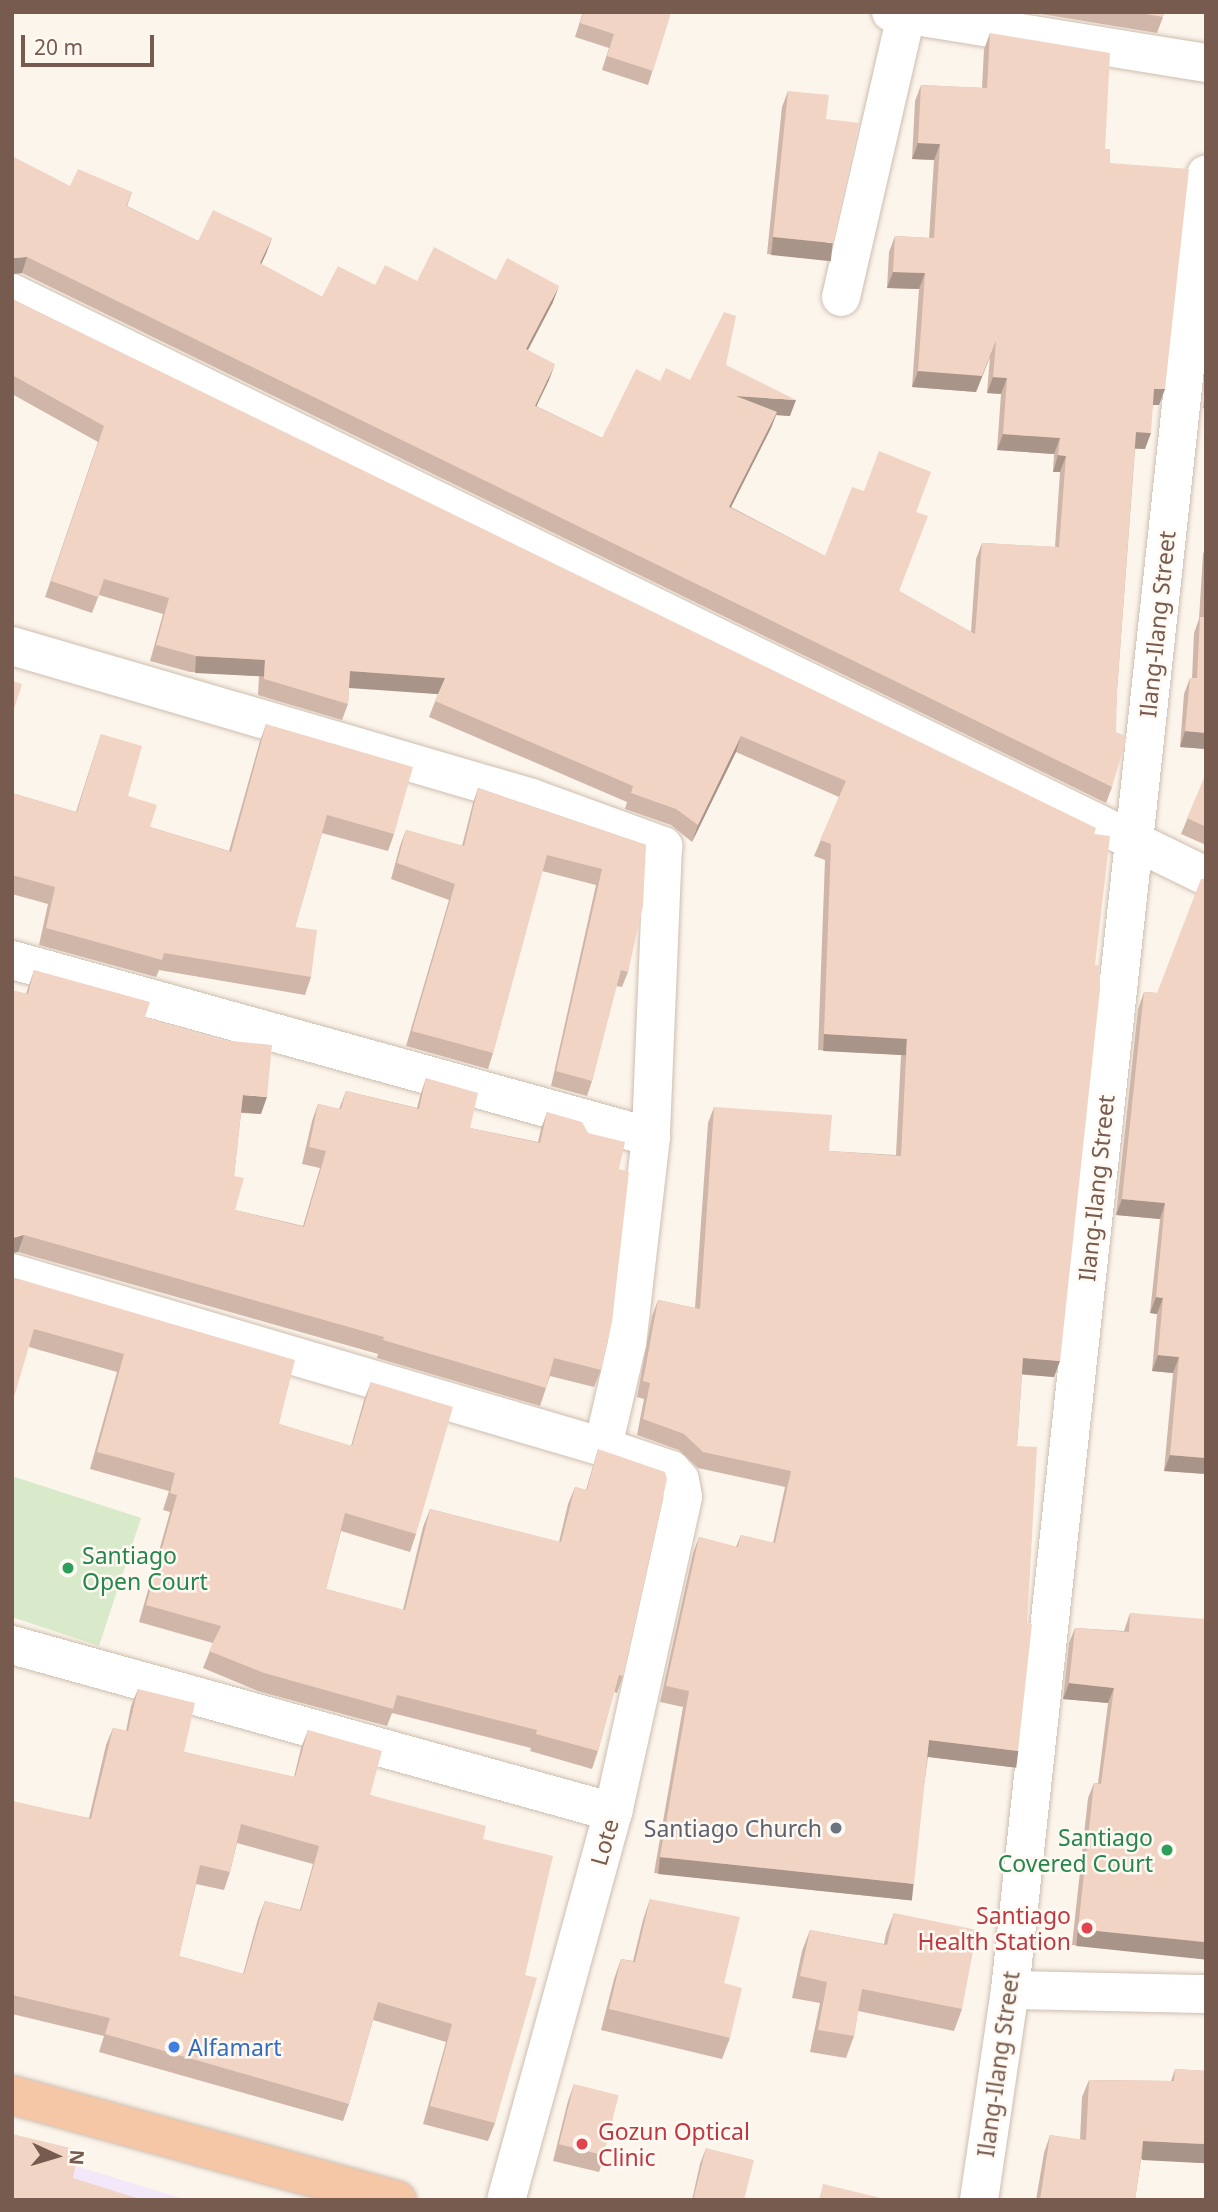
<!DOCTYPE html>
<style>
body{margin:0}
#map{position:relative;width:1218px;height:2212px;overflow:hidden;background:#fcf5eb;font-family:"Noto Sans",sans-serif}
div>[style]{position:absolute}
.education>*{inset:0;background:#f2e8f9}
.green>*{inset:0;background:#d8eac9}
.roads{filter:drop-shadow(0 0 2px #cebdb0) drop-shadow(0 0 2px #cebdb0)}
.minor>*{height:38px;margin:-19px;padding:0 19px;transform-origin:19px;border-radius:19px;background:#fff}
.trunk>*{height:38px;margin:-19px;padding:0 19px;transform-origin:19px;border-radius:19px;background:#f5c7a6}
.wall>*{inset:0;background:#cfb6a9}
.shaded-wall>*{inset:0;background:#a99489;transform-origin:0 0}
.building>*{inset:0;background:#f1d4c4;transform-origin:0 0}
.dots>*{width:19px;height:19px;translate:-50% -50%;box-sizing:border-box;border:4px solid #fef9f2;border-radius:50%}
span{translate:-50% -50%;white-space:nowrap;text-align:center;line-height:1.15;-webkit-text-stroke:5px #fef9f2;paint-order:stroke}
.street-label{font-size:23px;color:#775b4e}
.leisure-label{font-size:23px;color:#27864d}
.left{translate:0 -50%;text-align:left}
.right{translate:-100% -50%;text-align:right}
.worship-label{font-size:23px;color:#5b616d}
.health-label{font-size:23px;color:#be3a42}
.shop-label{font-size:23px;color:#366cbe}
.frame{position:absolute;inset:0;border:14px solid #775b4e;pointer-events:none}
.north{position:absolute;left:21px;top:2121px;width:70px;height:70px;-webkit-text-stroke:5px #fef9f2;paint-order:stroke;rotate:94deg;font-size:19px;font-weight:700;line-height:28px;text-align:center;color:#775b4e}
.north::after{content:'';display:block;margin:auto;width:24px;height:32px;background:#775b4e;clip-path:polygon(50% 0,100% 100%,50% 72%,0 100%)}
.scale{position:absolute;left:21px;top:35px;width:133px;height:32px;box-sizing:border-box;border:4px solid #775b4e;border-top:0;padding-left:9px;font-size:21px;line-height:24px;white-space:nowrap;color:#775b4e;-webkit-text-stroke:5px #fef9f2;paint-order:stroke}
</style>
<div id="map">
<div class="education">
<i style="clip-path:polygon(76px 2166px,187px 2200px,63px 2200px)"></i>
</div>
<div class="green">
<i style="clip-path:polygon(12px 1476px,141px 1518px,99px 1646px,12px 1617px)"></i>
</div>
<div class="roads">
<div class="minor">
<i style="left:891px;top:12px;width:319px;rotate:9.2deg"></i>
<i style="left:12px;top:293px;width:1329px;rotate:26.03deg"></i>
<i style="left:841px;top:297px;width:289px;rotate:-77deg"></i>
<i style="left:12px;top:646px;width:542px;rotate:16.29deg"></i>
<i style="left:532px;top:798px;width:140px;rotate:20.1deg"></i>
<i style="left:663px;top:846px;width:291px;rotate:92.4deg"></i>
<i style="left:651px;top:1137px;width:207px;rotate:96.6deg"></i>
<i style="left:627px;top:1343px;width:107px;rotate:103deg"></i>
<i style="left:12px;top:960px;width:663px;rotate:15.48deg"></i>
<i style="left:12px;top:1273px;width:616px;rotate:16.41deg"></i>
<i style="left:603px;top:1447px;width:72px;rotate:18.7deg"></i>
<i style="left:671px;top:1470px;width:13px;rotate:48deg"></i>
<i style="left:680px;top:1480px;width:17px;rotate:80deg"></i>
<i style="left:683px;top:1497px;width:323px;rotate:102.5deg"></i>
<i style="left:613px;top:1812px;width:402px;rotate:105.4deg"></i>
<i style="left:12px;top:1645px;width:624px;rotate:15.53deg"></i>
<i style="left:1010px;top:1990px;width:196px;rotate:1.2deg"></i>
<i style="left:979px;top:2200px;width:212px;rotate:-81.6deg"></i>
<i style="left:1010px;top:1990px;width:1826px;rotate:-83.84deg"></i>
</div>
<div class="trunk">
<i style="left:12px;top:2095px;width:399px;rotate:15.3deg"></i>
</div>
</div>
<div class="wall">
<i style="clip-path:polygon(583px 12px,671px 12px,648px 85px,602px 70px,609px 48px,575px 37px)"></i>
<i style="clip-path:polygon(1029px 12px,1164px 12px,1163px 17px,1157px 33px)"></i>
<i style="clip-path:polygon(990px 33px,1105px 149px,1110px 163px,1165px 389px,1159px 405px,1153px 405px,1145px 449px,1135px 449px,1117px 691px,1112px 787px,1106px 803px,22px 273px,12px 274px,70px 186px,132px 192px,127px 206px,198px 241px,272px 238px,261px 264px,322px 297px,375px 285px,417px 281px,496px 280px,553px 302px,528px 350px,549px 380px,536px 406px,602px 438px,660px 381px,690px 380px,726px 365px,790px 416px,776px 415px,771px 428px,731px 507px,825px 556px,916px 512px,899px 591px,971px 632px,976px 559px,982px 543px,1055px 547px,1060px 472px,1053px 472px,1054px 454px,997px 450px,1001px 394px,987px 393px,990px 357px,976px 392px,912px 387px,919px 289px,887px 288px,889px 252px,895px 236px,929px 238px,934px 160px,912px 159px,915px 101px,921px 85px,982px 88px,984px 49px)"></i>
<i style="clip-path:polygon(788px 91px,826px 119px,827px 260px,767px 254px,782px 107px)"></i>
<i style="clip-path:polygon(12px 299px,1094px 834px,1095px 965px,1054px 1377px,1022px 1374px,1017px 1446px,1018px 1751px,1012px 1767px,928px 1757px,908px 1900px,654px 1873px,683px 1707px,660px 1702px,693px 1553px,699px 1537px,736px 1547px,741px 1535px,773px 1543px,785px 1487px,698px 1468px,679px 1450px,637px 1435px,644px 1399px,637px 1397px,652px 1316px,658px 1300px,695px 1308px,708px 1123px,714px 1107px,829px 1151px,896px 1155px,901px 1055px,818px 1050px,825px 860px,814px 856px,839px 797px,736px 752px,692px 842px,671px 825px,625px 809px,627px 802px,429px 717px,438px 694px,349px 687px,348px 704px,342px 720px,258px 695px,259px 676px,190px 672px,150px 661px,163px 614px,99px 595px,92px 613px,45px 597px,98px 442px,12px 394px)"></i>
<i style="clip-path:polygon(1206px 381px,1206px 408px,1203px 408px)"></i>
<i style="clip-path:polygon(1206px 546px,1206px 749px,1180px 747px,1184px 694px,1190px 678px,1192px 678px,1194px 633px,1199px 619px,1203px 554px)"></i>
<i style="clip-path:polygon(266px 724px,394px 834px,388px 851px,322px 833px,295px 927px,311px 977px,305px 995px,159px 970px,156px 977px,39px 945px,48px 904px,12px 894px,12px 793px,76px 812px,101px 734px,128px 796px,150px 827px,229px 851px,260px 741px)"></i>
<i style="clip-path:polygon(1206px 774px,1206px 845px,1181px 834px)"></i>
<i style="clip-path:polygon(478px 788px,646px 845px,628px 972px,622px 987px,616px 986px,592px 1081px,587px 1096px,551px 1086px,596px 885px,542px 871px,493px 1053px,488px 1069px,406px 1046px,449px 900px,391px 879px,400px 846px,406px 830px,462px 846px,473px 803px)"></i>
<i style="clip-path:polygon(34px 970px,145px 1017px,261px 1114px,241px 1113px,234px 1176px,235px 1210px,303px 1226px,320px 1168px,302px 1164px,312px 1121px,318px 1104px,339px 1109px,346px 1091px,417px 1108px,420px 1096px,426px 1078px,470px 1128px,538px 1142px,541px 1129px,547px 1112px,588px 1133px,619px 1169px,601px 1370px,594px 1387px,550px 1376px,540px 1406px,377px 1358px,378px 1354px,18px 1252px,26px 994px)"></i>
<i style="clip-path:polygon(1144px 992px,1157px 993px,1206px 1474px,1164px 1471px,1173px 1373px,1152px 1371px,1157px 1314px,1150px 1313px,1160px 1219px,1116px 1215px,1138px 1009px)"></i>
<i style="clip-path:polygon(12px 1277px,279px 1424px,351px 1446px,364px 1400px,371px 1382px,416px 1534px,410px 1552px,341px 1531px,326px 1589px,403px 1610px,423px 1527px,430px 1509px,559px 1542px,568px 1504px,575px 1487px,586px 1490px,598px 1449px,623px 1676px,617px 1693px,614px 1692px,598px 1751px,592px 1769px,530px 1751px,531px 1748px,392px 1713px,387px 1726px,258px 1691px,203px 1668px,213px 1643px,139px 1622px,170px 1512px,163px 1510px,169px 1491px,90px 1469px,117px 1372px,29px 1347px)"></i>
<i style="clip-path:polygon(1130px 1613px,1206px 1626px,1206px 1958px,1072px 1945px,1088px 1798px,1094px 1783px,1098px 1783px,1108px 1703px,1063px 1699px,1069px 1643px,1075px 1628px,1124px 1631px)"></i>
<i style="clip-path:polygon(evenodd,138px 1689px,184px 1752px,294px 1777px,301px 1748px,308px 1730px,370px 1795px,483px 1839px,525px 1975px,495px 2123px,488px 2141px,423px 2124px,446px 2042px,373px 2020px,349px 2104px,343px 2121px,99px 2052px,104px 2036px,12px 2014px,12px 1803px,89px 1818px,106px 1745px,113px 1728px,126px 1731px,131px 1706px,138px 1689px,237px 1843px,313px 1864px,300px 1910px,265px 1901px,258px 1919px,243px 1974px,179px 1956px,196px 1884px,224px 1890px,230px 1872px,237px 1843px)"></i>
<i style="clip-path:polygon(650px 1899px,724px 1983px,730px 2038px,722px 2059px,601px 2030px,614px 1979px,621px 1959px,633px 1961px,643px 1920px)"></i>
<i style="clip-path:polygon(894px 1913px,962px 2009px,954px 2031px,858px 2011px,854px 2036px,846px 2058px,810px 2052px,820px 2003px,792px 1998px,802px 1951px,810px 1930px,884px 1944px,886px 1934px)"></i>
<i style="clip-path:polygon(1175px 2069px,1206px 2071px,1206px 2163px,1141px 2159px,1135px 2200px,1036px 2200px,1044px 2153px,1050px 2135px,1080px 2140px,1082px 2097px,1089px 2080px,1171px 2081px)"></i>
<i style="clip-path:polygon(574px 2084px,605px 2155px,599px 2172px,553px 2161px,568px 2101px)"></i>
<i style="clip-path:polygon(706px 2148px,744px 2200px,692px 2200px,700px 2164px)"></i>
</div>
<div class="shaded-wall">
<i style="clip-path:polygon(918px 143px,940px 144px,934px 160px,912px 159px)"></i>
<i style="left:773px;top:237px;width:60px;height:18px;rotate:6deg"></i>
<i style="clip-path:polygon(272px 238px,266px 254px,254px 279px,260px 263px)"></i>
<i style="clip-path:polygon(27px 257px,22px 273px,12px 274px,12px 258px)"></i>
<i style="clip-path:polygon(893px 272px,925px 273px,919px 289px,887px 288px)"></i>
<i style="clip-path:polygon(559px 286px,553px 302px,520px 365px,526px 349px)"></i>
<i style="clip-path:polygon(996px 341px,976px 392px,912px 387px,918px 371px)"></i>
<i style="clip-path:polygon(555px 364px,549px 380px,529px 422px,535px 406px)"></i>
<i style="clip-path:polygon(993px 377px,1007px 378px,1001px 394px,987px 393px)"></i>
<i style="clip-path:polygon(1154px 389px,1165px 389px,1159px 405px,1148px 405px)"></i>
<i style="clip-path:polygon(736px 396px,796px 400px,790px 416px,776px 415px,771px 428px,723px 523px)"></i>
<i style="clip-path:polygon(1136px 432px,1151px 433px,1145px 449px,1131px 448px)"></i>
<i style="clip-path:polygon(1003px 434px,1060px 438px,1054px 454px,997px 450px)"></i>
<i style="clip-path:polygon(1058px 455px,1066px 456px,1060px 472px,1053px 472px)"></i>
<i style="left:196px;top:656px;width:69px;height:17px;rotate:3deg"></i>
<i style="left:350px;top:671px;width:95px;height:17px;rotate:4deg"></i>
<i style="clip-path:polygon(1185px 731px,1206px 733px,1206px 749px,1180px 747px)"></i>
<i style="clip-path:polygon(741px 736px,736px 752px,692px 842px,698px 825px)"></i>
<i style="left:824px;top:1034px;width:83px;height:17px;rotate:3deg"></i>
<i style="clip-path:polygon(243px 1095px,267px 1097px,261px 1114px,237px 1112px)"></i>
<i style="clip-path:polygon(1122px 1199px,1165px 1203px,1160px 1219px,1116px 1215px)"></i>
<i style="clip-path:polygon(24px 1235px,18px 1252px,12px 1253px,12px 1238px)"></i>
<i style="clip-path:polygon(1156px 1297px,1163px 1298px,1157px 1314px,1150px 1313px)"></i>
<i style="clip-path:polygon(1158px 1355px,1179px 1357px,1173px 1373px,1152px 1371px)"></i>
<i style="clip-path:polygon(1023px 1358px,1060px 1361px,1054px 1377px,1017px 1374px)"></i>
<i style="clip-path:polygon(1170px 1455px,1206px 1458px,1206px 1474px,1164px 1471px)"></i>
<i style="clip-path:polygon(1069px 1683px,1114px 1688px,1108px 1703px,1063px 1699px)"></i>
<i style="left:929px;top:1740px;width:90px;height:17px;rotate:7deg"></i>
<i style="left:660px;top:1857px;width:255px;height:17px;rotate:6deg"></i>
<i style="left:1078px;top:1929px;width:129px;height:17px;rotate:6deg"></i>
<i style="left:1143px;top:2141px;width:63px;height:19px;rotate:3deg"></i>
</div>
<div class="building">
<i style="clip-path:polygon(584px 12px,671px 12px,653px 71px,607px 56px,614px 34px,580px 23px)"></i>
<i style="clip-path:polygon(1134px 12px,1164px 12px,1163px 17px)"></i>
<i style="clip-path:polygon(990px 33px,1110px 53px,1105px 149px,1110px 149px,1110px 163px,1189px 169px,1165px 389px,1154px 389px,1151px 433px,1136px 432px,1117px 691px,1116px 732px,1127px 737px,1112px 787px,27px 257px,12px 258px,12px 156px,70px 186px,78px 169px,132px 192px,126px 206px,198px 241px,213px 210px,272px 238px,260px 263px,322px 297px,338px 266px,375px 285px,385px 265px,417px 281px,434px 247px,496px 280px,507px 258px,559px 286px,526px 349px,555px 364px,535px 406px,602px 438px,636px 369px,660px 381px,666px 368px,690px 380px,724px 312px,736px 316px,726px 365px,796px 400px,736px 396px,777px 412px,729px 507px,825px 556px,852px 487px,864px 491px,879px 451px,931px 472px,916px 512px,928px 516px,899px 591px,975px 634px,982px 543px,1059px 547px,1066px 456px,1058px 455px,1060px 438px,1003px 434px,1007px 378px,993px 377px,996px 341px,982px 376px,918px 371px,925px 273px,893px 272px,895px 236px,934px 238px,940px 144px,918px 143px,921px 85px,987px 88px)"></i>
<i style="clip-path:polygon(788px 91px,829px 95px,826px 119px,859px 123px,833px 243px,773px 237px)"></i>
<i style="clip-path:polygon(12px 299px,1096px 828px,1094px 834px,1110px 836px,1095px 965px,1100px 966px,1100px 989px,1060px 1361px,1023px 1358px,1017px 1446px,1037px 1447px,1027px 1624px,1032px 1624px,1018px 1751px,929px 1740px,914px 1884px,660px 1857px,689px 1691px,666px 1686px,699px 1537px,738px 1547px,741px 1535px,775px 1543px,791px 1471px,703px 1452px,684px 1434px,643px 1419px,650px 1383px,643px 1381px,658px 1300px,700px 1309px,714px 1107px,832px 1115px,829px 1151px,901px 1156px,907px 1039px,824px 1034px,831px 844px,820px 840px,846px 781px,741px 736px,698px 825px,676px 809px,631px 793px,633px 786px,435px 701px,445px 678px,350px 671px,348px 704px,264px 679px,265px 660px,196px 656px,156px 645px,169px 598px,104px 579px,98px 597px,51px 581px,104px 426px,12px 375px)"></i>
<i style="clip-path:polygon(1206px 593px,1206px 733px,1185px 731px,1190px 678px,1197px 678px,1200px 617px,1205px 617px)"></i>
<i style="clip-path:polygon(12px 681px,22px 684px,12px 715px)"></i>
<i style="clip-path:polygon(266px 724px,413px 767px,394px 834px,327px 815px,295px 927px,317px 930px,311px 977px,164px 953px,162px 960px,46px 928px,55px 887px,12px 875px,12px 793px,77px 812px,101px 734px,142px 746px,128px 796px,157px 805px,150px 827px,231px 852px)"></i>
<i style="clip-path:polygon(1206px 774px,1206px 827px,1187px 818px)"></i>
<i style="clip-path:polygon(478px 788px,646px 845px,643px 906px,628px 972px,621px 970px,592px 1081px,556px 1071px,602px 869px,547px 855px,493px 1053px,412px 1031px,455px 884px,397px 863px,406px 830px,464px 846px)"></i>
<i style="clip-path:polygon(1201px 879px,1206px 879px,1206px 1458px,1170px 1455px,1179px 1357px,1158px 1355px,1163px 1298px,1156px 1297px,1165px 1203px,1122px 1199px,1144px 992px,1157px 993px)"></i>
<i style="clip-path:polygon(34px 970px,150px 1002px,145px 1017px,220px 1040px,272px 1045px,267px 1097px,243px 1095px,234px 1176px,244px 1178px,235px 1210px,304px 1227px,326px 1151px,309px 1147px,318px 1104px,341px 1109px,346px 1091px,419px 1109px,426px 1078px,478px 1093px,470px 1128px,540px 1143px,547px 1112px,582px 1122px,588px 1133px,625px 1142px,619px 1169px,629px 1172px,612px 1322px,601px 1370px,554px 1358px,546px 1388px,383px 1340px,384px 1337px,24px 1235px,12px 1238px,12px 990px,28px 994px)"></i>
<i style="clip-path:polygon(12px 1277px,295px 1360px,279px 1424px,352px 1446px,371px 1382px,453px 1407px,416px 1534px,345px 1513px,326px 1589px,405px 1610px,430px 1509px,561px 1542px,575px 1487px,587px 1490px,598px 1449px,665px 1472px,667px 1479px,623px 1676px,619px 1675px,598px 1751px,536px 1734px,537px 1730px,397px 1695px,393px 1709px,264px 1673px,209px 1651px,221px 1626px,146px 1605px,177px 1495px,170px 1493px,175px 1473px,97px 1452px,124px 1354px,34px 1329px,12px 1404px)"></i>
<i style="clip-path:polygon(1130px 1613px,1206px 1619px,1206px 1942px,1078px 1929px,1094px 1783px,1101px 1784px,1114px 1688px,1069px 1683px,1075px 1628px,1129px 1632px)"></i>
<i style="clip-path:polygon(evenodd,138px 1689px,195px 1703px,184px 1752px,295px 1777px,308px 1730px,382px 1751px,370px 1795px,486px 1826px,483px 1839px,553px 1856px,525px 1975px,537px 1978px,495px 2123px,430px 2106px,452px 2024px,378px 2002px,349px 2104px,105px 2034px,110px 2018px,12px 1995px,13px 1801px,91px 1819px,113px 1728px,128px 1731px,138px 1689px,241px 1824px,319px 1846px,301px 1911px,265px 1901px,244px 1974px,179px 1956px,200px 1865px,230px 1872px,241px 1824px)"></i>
<i style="clip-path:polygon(650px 1899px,740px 1917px,724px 1983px,742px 1988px,730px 2038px,609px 2009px,621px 1959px,635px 1962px)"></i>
<i style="clip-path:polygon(894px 1913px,977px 1930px,962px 2009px,862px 1989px,854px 2036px,818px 2030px,827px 1982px,800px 1976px,810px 1930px,887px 1945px)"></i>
<i style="clip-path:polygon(1175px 2069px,1206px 2071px,1206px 2144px,1143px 2141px,1135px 2200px,1040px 2200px,1050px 2135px,1086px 2140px,1089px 2080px,1174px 2081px)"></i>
<i style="left:574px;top:2084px;width:46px;height:62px;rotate:14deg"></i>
<i style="clip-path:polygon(12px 2134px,79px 2150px,73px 2178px,143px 2200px,12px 2200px)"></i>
<i style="clip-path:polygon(706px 2148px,754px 2160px,744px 2200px,693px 2200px)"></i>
<i style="clip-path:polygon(823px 2184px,889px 2200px,819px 2200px)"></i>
</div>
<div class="dots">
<i style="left:68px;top:1568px;background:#2e9e5b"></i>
<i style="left:836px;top:1828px;background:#6b7280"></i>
<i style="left:1167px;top:1850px;background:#2e9e5b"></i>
<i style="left:1087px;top:1928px;background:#e0444e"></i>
<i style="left:174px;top:2047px;background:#3f7fe0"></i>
<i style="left:582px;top:2144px;background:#e0444e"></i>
</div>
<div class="street-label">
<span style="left:1157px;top:624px;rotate:-84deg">Ilang-Ilang Street</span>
<span style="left:1096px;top:1188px;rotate:-84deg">Ilang-Ilang Street</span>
<span style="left:604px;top:1842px;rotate:-74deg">Lote</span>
<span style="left:998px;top:2064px;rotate:-82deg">Ilang-Ilang Street</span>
</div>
<div class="leisure-label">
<span class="left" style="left:82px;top:1568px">Santiago<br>Open Court</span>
<span class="right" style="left:1153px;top:1850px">Santiago<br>Covered Court</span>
</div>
<div class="worship-label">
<span class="right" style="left:822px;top:1828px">Santiago Church</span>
</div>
<div class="health-label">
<span class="right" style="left:1071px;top:1928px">Santiago<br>Health Station</span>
<span class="left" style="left:598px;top:2144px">Gozun Optical<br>Clinic</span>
</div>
<div class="shop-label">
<span class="left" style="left:188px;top:2047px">Alfamart</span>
</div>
<div class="frame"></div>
<div class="north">N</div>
<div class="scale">20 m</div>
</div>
